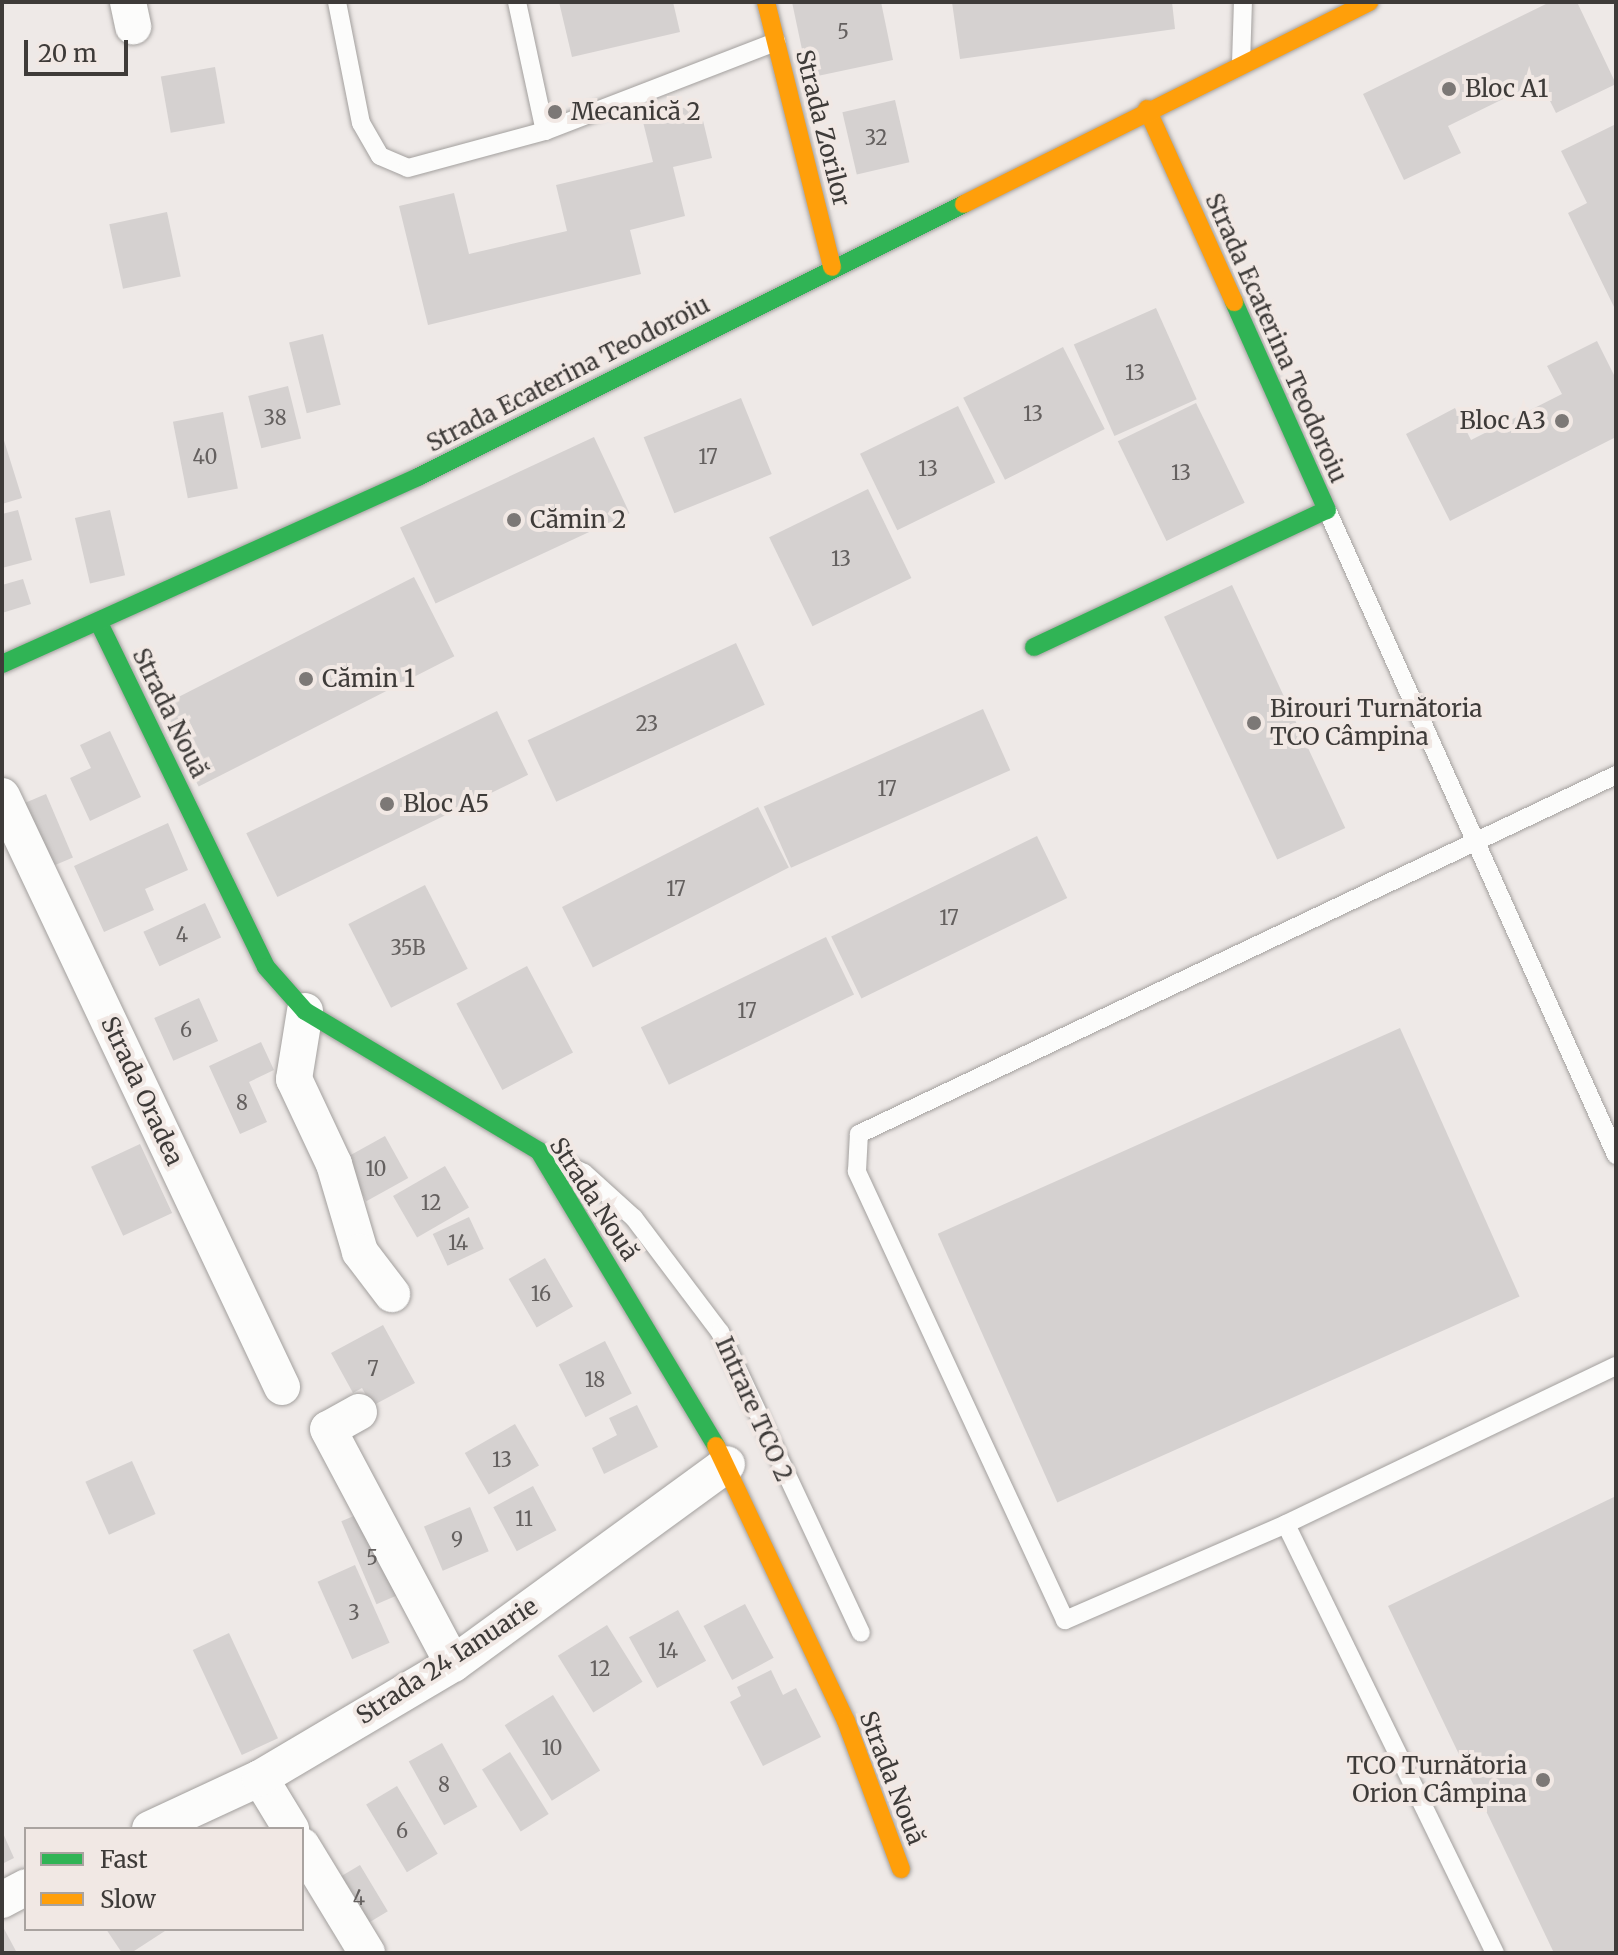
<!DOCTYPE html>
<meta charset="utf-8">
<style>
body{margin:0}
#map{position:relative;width:1618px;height:1955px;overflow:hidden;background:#eee9e7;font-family:Merriweather,serif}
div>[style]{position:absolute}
.building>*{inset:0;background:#d5d1d0;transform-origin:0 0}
.roads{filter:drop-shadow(0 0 2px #a3a09e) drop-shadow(0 0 2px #a3a09e)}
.lane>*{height:18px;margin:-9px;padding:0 9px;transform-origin:9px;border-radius:9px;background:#fcfcfb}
.street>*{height:36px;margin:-18px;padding:0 18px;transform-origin:18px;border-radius:18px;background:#fcfcfb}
.fast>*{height:18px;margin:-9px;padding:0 9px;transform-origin:9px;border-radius:9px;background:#30b455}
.slow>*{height:18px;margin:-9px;padding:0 9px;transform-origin:9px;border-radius:9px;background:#ff9f0a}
.dots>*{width:22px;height:22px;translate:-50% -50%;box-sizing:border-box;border:4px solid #f1e8e4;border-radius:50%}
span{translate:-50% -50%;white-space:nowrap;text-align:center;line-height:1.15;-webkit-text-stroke:8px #f1e8e4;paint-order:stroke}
.number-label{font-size:20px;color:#64605f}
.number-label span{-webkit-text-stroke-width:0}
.poi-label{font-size:24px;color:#3e3b39}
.left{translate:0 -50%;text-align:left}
.right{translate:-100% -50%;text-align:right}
.street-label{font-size:24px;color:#3e3b39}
.frame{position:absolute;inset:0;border:4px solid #3e3b39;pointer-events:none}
.legend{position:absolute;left:24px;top:1827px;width:280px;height:104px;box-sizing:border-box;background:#f1e8e4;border:2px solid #a9a3a0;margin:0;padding:10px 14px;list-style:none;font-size:24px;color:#3e3b39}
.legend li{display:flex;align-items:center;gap:16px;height:40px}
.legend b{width:40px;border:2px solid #a9a3a0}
.scale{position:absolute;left:24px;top:40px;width:104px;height:36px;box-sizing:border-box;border:4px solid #3e3b39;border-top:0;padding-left:10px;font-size:24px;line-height:28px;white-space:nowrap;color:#3e3b39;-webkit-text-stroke:6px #f1e8e4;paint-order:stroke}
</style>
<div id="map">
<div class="building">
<i style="clip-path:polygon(559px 2px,673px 2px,680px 32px,572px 57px)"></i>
<i style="clip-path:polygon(792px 2px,881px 2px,893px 60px,808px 78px)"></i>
<i style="clip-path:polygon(952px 2px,1172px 2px,1175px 29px,960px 59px)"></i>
<i style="clip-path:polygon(1550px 2px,1577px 2px,1616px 84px,1556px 113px,1540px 81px,1448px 126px,1461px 153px,1404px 180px,1363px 94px)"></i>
<i style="left:215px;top:67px;width:57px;height:55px;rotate:80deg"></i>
<i style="left:895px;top:100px;width:64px;height:54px;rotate:77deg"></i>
<i style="clip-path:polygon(699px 104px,712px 158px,673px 167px,685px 216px,630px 230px,641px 274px,428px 325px,399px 206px,454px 193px,469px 254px,567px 231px,556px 185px,653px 162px,642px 118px)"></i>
<i style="clip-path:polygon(1616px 124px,1616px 311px,1568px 213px,1587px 203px,1561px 151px)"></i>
<i style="left:167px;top:212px;width:66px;height:59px;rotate:78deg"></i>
<i style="left:1156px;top:308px;width:100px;height:90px;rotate:66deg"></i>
<i style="left:323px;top:334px;width:73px;height:35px;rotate:76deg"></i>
<i style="clip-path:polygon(1597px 341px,1616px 379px,1616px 437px,1450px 521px,1406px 434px,1455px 408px,1471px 440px,1562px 394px,1547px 366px)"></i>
<i style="left:1063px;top:347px;width:92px;height:112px;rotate:63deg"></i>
<i style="left:288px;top:386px;width:54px;height:41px;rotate:76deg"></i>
<i style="left:741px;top:398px;width:82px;height:105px;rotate:68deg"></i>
<i style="left:1196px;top:403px;width:111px;height:87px;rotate:64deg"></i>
<i style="left:958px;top:406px;width:85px;height:109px;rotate:64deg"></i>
<i style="left:223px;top:412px;width:78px;height:51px;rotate:79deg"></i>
<i style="clip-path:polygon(2px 434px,22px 498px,2px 504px)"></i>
<i style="left:594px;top:437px;width:84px;height:214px;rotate:65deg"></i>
<i style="left:868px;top:489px;width:99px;height:110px;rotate:64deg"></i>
<i style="clip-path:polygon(18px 510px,32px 560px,2px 568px,2px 514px)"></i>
<i style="left:110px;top:510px;width:67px;height:36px;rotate:77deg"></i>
<i style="left:414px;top:577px;width:89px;height:287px;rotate:63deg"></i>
<i style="clip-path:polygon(23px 579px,31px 604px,2px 613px,2px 585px)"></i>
<i style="left:1232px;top:585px;width:268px;height:75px;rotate:65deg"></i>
<i style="left:736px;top:643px;width:68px;height:230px;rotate:65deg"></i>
<i style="left:983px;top:709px;width:67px;height:240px;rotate:66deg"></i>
<i style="left:497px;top:711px;width:71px;height:279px;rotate:64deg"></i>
<i style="clip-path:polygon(110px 731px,141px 797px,90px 821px,70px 778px,91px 768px,80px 745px)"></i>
<i style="left:46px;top:794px;width:69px;height:27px;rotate:67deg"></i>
<i style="left:758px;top:807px;width:68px;height:220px;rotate:63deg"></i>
<i style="clip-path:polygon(168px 823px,188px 870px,145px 889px,154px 910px,104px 932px,74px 866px)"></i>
<i style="left:1037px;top:836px;width:69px;height:229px;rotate:64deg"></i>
<i style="left:425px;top:885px;width:94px;height:86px;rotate:63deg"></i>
<i style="left:205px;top:903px;width:38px;height:68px;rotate:65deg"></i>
<i style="left:826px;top:937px;width:64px;height:206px;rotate:64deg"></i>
<i style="left:527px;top:966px;width:98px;height:80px;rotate:62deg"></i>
<i style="left:199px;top:998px;width:47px;height:49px;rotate:66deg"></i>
<i style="left:1400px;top:1028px;width:294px;height:506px;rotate:66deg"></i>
<i style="clip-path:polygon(261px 1042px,274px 1070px,249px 1082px,267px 1122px,240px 1134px,209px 1066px)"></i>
<i style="left:385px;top:1136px;width:48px;height:48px;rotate:61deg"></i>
<i style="left:140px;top:1144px;width:76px;height:54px;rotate:65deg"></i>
<i style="left:445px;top:1166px;width:48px;height:60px;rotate:60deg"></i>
<i style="left:469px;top:1217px;width:35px;height:40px;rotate:65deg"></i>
<i style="left:545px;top:1258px;width:56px;height:42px;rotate:60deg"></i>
<i style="clip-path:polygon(383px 1325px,415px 1383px,372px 1406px,362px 1388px,353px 1393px,331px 1353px)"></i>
<i style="left:605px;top:1341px;width:59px;height:52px;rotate:63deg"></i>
<i style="clip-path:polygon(637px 1405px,658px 1447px,604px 1474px,592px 1448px,617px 1435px,609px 1418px)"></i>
<i style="left:515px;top:1424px;width:48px;height:58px;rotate:60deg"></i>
<i style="left:132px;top:1461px;width:58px;height:51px;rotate:66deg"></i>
<i style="left:533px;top:1486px;width:50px;height:45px;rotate:62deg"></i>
<i style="clip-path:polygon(1616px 1496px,1616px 1953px,1554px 1953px,1388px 1606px)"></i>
<i style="left:470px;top:1507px;width:48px;height:50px;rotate:67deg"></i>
<i style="left:368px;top:1510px;width:90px;height:29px;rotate:67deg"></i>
<i style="left:355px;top:1565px;width:85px;height:41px;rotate:66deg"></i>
<i style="left:745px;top:1604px;width:61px;height:47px;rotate:62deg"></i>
<i style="left:678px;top:1610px;width:58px;height:56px;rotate:61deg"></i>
<i style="left:607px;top:1625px;width:67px;height:58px;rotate:58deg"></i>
<i style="left:229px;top:1633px;width:116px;height:40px;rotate:65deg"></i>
<i style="clip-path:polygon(771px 1670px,783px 1695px,796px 1688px,821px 1737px,763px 1766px,730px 1702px,741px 1696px,737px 1687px)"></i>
<i style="left:553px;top:1695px;width:89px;height:57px;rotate:58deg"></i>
<i style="left:442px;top:1743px;width:73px;height:38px;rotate:61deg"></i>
<i style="left:510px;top:1752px;width:73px;height:33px;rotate:58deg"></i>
<i style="left:397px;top:1786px;width:79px;height:36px;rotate:59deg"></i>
<i style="clip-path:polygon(2px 1831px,14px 1858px,2px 1864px)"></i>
<i style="left:360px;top:1865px;width:54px;height:36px;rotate:59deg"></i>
<i style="clip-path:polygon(2px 1925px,17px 1953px,2px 1953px)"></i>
<i style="clip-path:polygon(106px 1929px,168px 1929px,131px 1953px,122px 1953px)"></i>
</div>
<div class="roads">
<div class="lane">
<i style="left:337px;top:2px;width:123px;rotate:78.8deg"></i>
<i style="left:361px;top:123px;width:38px;rotate:60deg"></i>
<i style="left:380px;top:156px;width:30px;rotate:23deg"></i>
<i style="left:408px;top:168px;width:142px;rotate:-15.1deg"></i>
<i style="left:545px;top:131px;width:248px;rotate:-21.1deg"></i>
<i style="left:517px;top:2px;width:132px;rotate:77.8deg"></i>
<i style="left:1241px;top:64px;width:62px;rotate:-88.2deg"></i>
<i style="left:1327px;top:510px;width:707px;rotate:65.86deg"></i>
<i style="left:553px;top:1158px;width:34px;rotate:26deg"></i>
<i style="left:584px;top:1173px;width:67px;rotate:42deg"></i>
<i style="left:634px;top:1218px;width:143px;rotate:53deg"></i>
<i style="left:720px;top:1332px;width:332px;rotate:64.9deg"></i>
<i style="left:1286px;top:1524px;width:241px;rotate:156.5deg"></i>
<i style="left:1065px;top:1620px;width:495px;rotate:-114.9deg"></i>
<i style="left:857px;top:1171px;width:37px;rotate:-87deg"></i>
<i style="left:859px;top:1134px;width:838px;rotate:-25.37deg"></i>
<i style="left:1495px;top:1953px;width:477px;rotate:-116deg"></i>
<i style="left:1286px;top:1524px;width:366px;rotate:-25.6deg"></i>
</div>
<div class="street">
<i style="left:128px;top:2px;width:25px;rotate:78deg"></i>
<i style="left:2px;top:796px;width:654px;rotate:64.65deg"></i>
<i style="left:305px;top:1011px;width:69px;rotate:99.2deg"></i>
<i style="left:294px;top:1079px;width:94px;rotate:64.8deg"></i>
<i style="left:334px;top:1164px;width:92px;rotate:73.5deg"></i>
<i style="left:360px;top:1252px;width:53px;rotate:52.7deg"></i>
<i style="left:359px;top:1412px;width:35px;rotate:151deg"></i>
<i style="left:328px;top:1429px;width:266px;rotate:62deg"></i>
<i style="left:260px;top:1778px;width:60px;rotate:58.7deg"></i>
<i style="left:150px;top:1829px;width:121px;rotate:-24.9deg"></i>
<i style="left:260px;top:1778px;width:224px;rotate:-30.6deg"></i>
<i style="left:453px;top:1664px;width:339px;rotate:-36.1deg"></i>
<i style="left:302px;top:1846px;width:125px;rotate:58.7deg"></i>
<i style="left:2px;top:1900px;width:27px;rotate:-28deg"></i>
</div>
<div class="fast">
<i style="left:99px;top:623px;width:382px;rotate:64.1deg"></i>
<i style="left:266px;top:967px;width:59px;rotate:48.4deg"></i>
<i style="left:305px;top:1011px;width:273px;rotate:30.9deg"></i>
<i style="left:539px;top:1151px;width:344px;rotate:59deg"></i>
<i style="left:1034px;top:647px;width:323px;rotate:-25.1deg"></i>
<i style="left:1327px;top:510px;width:228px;rotate:-114.1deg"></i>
<i style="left:2px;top:664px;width:456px;rotate:-24.2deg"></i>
<i style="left:418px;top:477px;width:610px;rotate:-26.57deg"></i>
</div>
<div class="slow">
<i style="left:766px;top:2px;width:273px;rotate:76deg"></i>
<i style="left:1147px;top:109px;width:212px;rotate:65.7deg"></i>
<i style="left:964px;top:204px;width:453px;rotate:-26.5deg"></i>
<i style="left:716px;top:1446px;width:304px;rotate:64.7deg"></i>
<i style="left:846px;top:1721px;width:158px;rotate:69.6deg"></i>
</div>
</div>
<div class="dots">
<i style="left:1449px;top:89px;background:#7c7876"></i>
<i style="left:555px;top:112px;background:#7c7876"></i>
<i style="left:1562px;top:421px;background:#7c7876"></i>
<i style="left:514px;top:520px;background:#7c7876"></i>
<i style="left:306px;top:679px;background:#7c7876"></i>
<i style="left:1254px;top:723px;background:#7c7876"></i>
<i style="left:387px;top:804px;background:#7c7876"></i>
<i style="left:1543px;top:1780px;background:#7c7876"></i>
</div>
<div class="number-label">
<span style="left:843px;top:31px">5</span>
<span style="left:876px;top:137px">32</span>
<span style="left:1135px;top:372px">13</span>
<span style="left:1033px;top:413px">13</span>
<span style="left:275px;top:417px">38</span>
<span style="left:205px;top:456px">40</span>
<span style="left:708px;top:456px">17</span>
<span style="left:928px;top:468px">13</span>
<span style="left:1181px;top:472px">13</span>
<span style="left:841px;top:558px">13</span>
<span style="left:647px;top:723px">23</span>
<span style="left:887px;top:788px">17</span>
<span style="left:676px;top:888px">17</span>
<span style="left:949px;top:917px">17</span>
<span style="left:182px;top:934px">4</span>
<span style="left:408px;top:947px">35B</span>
<span style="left:747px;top:1010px">17</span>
<span style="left:186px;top:1029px">6</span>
<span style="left:242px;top:1102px">8</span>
<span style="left:376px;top:1168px">10</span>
<span style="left:431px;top:1202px">12</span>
<span style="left:458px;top:1242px">14</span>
<span style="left:541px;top:1293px">16</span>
<span style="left:373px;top:1368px">7</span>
<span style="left:595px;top:1379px">18</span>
<span style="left:502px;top:1459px">13</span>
<span style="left:524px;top:1518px">11</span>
<span style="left:457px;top:1539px">9</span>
<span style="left:372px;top:1557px">5</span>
<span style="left:354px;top:1612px">3</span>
<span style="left:668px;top:1650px">14</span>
<span style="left:600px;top:1668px">12</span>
<span style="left:552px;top:1747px">10</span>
<span style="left:444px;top:1784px">8</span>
<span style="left:402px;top:1830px">6</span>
<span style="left:359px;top:1897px">4</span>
</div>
<div class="poi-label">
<span class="left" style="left:1465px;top:89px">Bloc A1</span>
<span class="left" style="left:571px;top:112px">Mecanică 2</span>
<span class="right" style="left:1546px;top:421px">Bloc A3</span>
<span class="left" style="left:530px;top:520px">Cămin 2</span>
<span class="left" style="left:322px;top:679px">Cămin 1</span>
<span class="left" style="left:1270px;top:723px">Birouri Turnătoria<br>TCO Câmpina</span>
<span class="left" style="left:403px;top:804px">Bloc A5</span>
<span class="right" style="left:1527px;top:1780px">TCO Turnătoria<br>Orion Câmpina</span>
</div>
<div class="street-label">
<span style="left:823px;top:128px;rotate:76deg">Strada Zorilor</span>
<span style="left:1276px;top:338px;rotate:66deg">Strada Ecaterina Teodoroiu</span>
<span style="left:568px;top:374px;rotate:-27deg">Strada Ecaterina Teodoroiu</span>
<span style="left:170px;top:713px;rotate:64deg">Strada Nouă</span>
<span style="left:142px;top:1091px;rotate:65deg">Strada Oradea</span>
<span style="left:594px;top:1199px;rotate:57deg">Strada Nouă</span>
<span style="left:754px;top:1409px;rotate:66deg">Intrare TCO 2</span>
<span style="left:447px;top:1661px;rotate:-33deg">Strada 24 Ianuarie</span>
<span style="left:892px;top:1778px;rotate:69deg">Strada Nouă</span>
</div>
<div class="frame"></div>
<ul class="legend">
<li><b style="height:10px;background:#30b455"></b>Fast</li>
<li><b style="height:10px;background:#ff9f0a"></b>Slow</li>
</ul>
<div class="scale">20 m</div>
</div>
